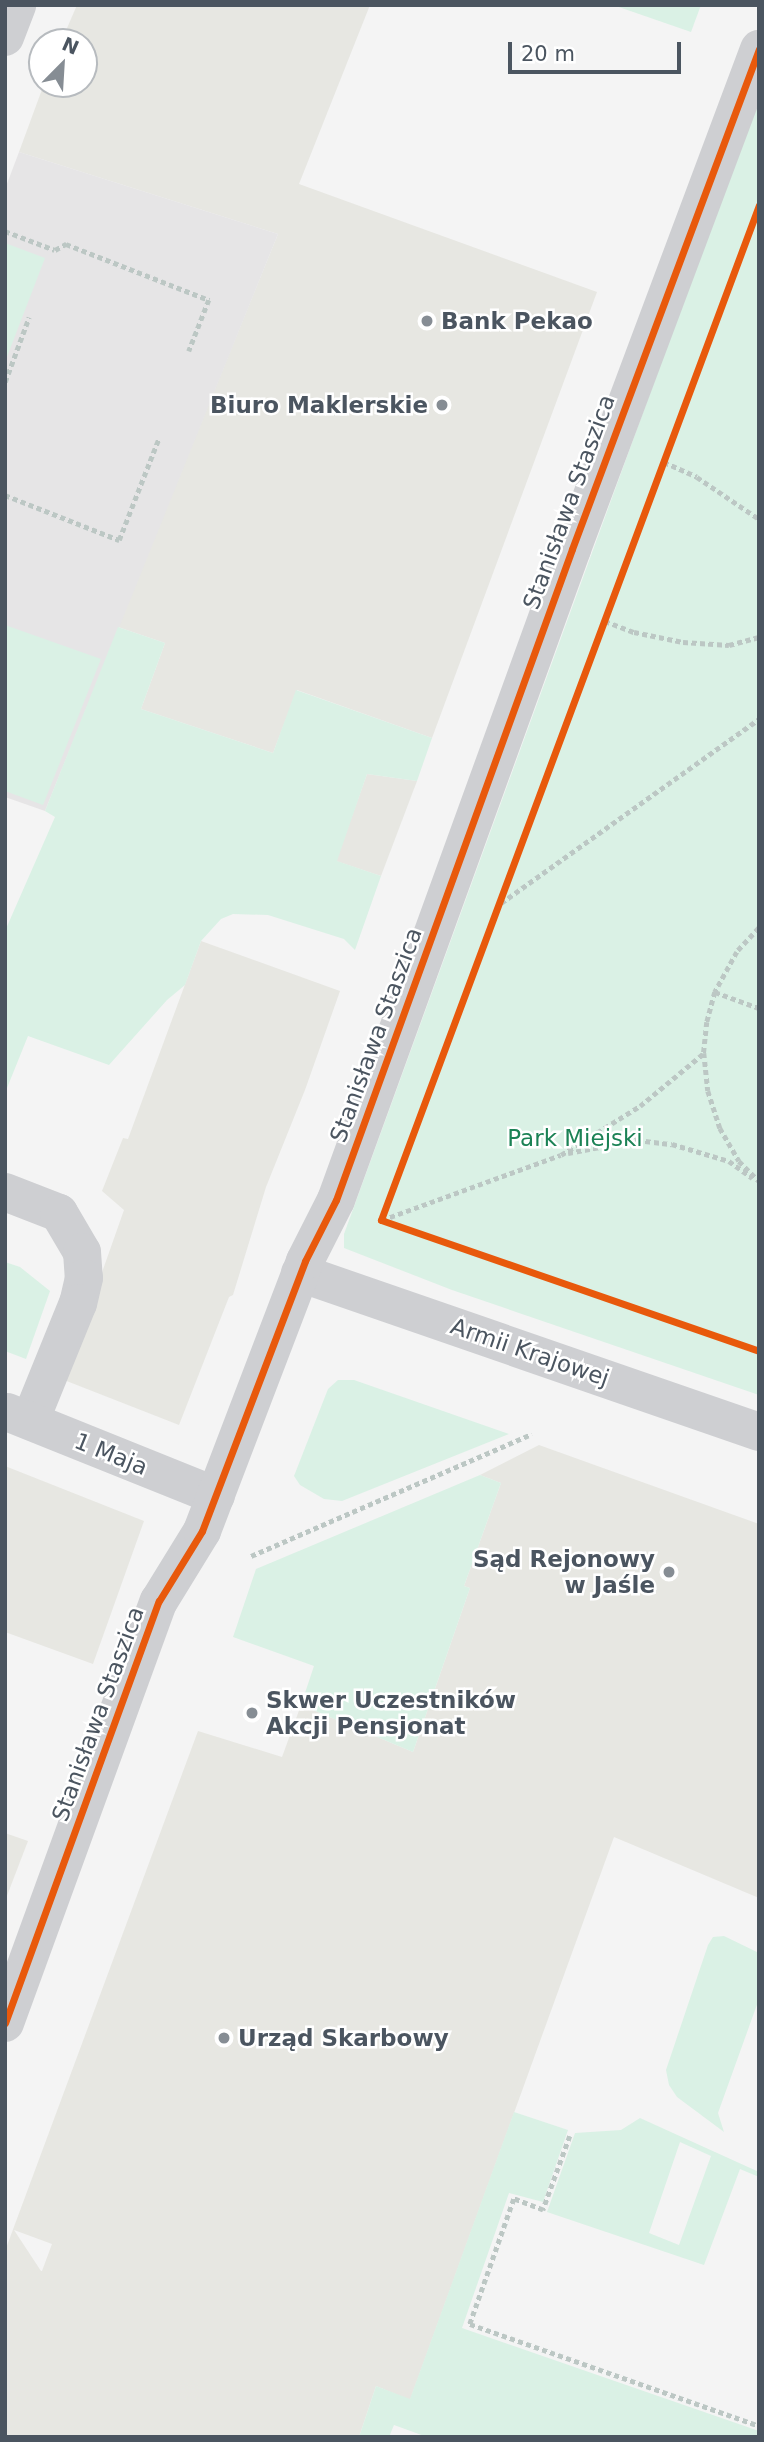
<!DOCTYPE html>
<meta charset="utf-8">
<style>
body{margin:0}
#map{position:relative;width:764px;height:2442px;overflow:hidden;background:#f4f4f4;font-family:"DejaVu Sans",sans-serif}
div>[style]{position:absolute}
.commercial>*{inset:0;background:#e7e7e2}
.education>*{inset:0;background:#e6e5e6}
.green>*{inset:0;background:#daf1e5}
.path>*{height:4.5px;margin-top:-2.25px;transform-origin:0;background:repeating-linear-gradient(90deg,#bcc7c4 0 5px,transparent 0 8.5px)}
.minor>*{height:38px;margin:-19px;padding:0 19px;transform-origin:19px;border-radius:19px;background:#cecfd2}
.cycleway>*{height:7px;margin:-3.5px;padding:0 3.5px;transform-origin:3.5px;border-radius:3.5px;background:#e8590c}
.dots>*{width:19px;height:19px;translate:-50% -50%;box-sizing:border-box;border:4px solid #fff;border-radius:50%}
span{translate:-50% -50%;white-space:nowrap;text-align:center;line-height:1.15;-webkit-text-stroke:5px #fff;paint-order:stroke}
.poi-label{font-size:23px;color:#4b5560;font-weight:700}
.left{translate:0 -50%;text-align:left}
.right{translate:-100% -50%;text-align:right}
.street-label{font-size:23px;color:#4b5560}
.park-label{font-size:23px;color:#1b8255}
.frame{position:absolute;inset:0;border:7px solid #4b5560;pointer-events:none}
.north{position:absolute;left:28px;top:28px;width:70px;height:70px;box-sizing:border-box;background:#fff;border:2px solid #b7bbbf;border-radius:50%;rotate:24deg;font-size:19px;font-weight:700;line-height:28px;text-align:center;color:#4b5560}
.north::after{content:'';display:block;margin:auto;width:24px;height:32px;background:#868d94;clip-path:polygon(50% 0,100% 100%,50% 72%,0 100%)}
.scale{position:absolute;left:508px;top:42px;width:173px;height:32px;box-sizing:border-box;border:4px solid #4b5560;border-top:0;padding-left:9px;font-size:21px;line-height:24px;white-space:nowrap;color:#4b5560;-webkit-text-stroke:5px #fff;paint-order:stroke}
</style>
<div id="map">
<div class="commercial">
<i style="clip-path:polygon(77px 5px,370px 5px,299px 184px,597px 292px,432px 738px,297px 690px,273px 753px,141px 709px,165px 643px,118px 627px,278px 234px,19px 152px,44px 84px,84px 84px,84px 42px,61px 42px)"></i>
<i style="clip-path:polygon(367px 774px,417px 781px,381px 876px,336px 861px)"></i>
<i style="clip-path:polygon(201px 941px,340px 991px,305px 1090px,266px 1187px,233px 1295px,229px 1297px,179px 1425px,64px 1380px,124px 1210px,102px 1191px,123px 1138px,128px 1139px)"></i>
<i style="clip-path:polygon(evenodd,539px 1445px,759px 1524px,759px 1898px,614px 1837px,410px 2400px,376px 2386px,359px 2437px,5px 2437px,5px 2251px,198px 1731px,282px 1757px,301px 1705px,413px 1752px,470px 1588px,464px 1586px,501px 1483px,480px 1475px,539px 1445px,14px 2230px,52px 2244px,42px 2271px,41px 2271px,14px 2230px)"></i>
<i style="clip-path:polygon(5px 1466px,144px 1521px,93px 1664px,5px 1632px)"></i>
<i style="clip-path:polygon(5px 1833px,28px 1841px,5px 1901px)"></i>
</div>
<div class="education">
<i style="clip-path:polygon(19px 152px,278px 234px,45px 811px,5px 797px,5px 189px)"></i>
</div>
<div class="green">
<i style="clip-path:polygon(613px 5px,701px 5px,691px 32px)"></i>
<i style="clip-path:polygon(759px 94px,759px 1395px,452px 1290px,344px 1248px,344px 1234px)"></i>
<i style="clip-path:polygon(5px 243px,45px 258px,5px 362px)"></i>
<i style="clip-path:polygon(5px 625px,101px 659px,43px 805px,5px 791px)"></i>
<i style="clip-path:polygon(118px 627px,165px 643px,141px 709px,273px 753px,296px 690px,432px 738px,417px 781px,367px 774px,337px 861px,381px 876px,355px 950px,344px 939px,268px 915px,233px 914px,221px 919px,201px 941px,185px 985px,167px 1000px,109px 1065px,28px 1036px,5px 1093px,5px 931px,55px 817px,45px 811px)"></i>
<i style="clip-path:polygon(5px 1262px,20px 1267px,50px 1291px,26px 1359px,5px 1351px)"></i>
<i style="clip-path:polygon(338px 1380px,354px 1380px,509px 1434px,342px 1501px,324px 1499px,300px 1485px,294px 1476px,328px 1389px)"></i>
<i style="clip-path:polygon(480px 1475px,501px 1483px,464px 1586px,470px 1588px,413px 1752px,301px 1705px,314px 1666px,233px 1637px,256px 1569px)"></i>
<i style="clip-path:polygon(724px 1936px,759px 1953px,759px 1999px,718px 2113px,724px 2132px,677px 2097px,669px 2085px,666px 2070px,708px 1945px,713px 1937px)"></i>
<i style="clip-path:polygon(514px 2112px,568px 2130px,543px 2202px,509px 2193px,462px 2328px,759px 2431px,759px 2437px,427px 2437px,394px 2425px,389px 2437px,359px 2437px,376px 2386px,410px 2399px)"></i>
<i style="clip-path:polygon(evenodd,640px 2118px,759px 2172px,759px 2177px,740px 2169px,704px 2265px,547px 2212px,575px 2133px,621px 2130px,640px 2118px,680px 2142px,711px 2156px,679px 2245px,649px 2233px,680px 2142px)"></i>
</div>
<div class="path">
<i style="left:5px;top:231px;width:53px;rotate:20.8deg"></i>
<i style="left:55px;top:250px;width:13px;rotate:-29deg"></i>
<i style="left:66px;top:244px;width:154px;rotate:21.4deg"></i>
<i style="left:209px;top:300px;width:55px;rotate:111.4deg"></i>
<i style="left:5px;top:382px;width:69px;rotate:-69.7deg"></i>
<i style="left:664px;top:462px;width:36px;rotate:24deg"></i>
<i style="left:697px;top:477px;width:75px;rotate:34.1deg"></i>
<i style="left:5px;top:495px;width:123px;rotate:21.5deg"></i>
<i style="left:119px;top:540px;width:110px;rotate:-68.6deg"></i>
<i style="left:605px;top:621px;width:31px;rotate:21deg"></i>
<i style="left:634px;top:632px;width:50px;rotate:11.5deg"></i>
<i style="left:683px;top:642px;width:46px;rotate:3.7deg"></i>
<i style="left:729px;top:645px;width:31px;rotate:-15deg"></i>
<i style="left:501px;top:903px;width:317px;rotate:-35.5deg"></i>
<i style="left:759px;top:928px;width:33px;rotate:133deg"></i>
<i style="left:737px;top:952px;width:46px;rotate:118.8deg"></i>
<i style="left:715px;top:992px;width:31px;rotate:105deg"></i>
<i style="left:707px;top:1022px;width:31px;rotate:96deg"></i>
<i style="left:704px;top:1053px;width:38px;rotate:84deg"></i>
<i style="left:708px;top:1091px;width:39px;rotate:72deg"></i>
<i style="left:720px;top:1128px;width:38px;rotate:60deg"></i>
<i style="left:739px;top:1161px;width:28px;rotate:45deg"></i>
<i style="left:715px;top:992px;width:47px;rotate:20deg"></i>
<i style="left:568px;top:1153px;width:70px;rotate:-10.7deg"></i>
<i style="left:637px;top:1140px;width:35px;rotate:7deg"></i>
<i style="left:672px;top:1144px;width:59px;rotate:16.6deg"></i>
<i style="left:729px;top:1161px;width:29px;rotate:36deg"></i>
<i style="left:382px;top:1220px;width:190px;rotate:-20deg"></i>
<i style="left:561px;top:1155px;width:93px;rotate:-31.8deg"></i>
<i style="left:640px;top:1106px;width:83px;rotate:-39.6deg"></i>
<i style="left:251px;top:1556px;width:306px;rotate:-23.5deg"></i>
<i style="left:570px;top:2136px;width:79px;rotate:110deg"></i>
<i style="left:543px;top:2210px;width:31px;rotate:-159deg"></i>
<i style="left:514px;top:2199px;width:133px;rotate:109.4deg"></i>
<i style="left:470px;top:2324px;width:306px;rotate:19.4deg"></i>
</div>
<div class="minor">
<i style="left:5px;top:37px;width:34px;rotate:-69deg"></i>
<i style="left:5px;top:1192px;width:58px;rotate:21.3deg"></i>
<i style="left:59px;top:1213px;width:45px;rotate:59.5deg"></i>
<i style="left:82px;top:1252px;width:26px;rotate:86deg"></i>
<i style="left:84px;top:1278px;width:26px;rotate:103deg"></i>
<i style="left:78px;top:1303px;width:127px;rotate:112.1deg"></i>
<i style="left:300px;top:1273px;width:486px;rotate:19.1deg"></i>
<i style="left:7px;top:1412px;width:225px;rotate:21.9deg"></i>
<i style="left:5px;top:2023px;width:449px;rotate:-70deg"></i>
<i style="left:159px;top:1601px;width:82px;rotate:-58.4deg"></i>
<i style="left:202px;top:1531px;width:289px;rotate:-69.1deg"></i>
<i style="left:305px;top:1261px;width:68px;rotate:-63.1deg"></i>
<i style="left:336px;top:1200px;width:692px;rotate:-70.07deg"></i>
<i style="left:572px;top:549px;width:534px;rotate:-69.49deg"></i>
</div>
<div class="cycleway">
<i style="left:759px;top:205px;width:1083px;rotate:110.43deg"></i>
<i style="left:381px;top:1220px;width:400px;rotate:19.1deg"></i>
<i style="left:5px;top:2023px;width:449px;rotate:-70deg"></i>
<i style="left:159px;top:1601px;width:82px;rotate:-58.4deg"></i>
<i style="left:202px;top:1531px;width:289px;rotate:-69.1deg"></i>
<i style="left:305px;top:1261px;width:68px;rotate:-63.1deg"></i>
<i style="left:336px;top:1200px;width:692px;rotate:-70.07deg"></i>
<i style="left:572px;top:549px;width:534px;rotate:-69.49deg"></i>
</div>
<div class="dots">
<i style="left:427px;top:321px;background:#868d94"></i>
<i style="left:442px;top:405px;background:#868d94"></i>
<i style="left:669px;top:1572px;background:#868d94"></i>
<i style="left:252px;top:1713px;background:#868d94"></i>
<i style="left:224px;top:2038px;background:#868d94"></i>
</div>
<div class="poi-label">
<span class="left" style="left:441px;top:321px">Bank Pekao</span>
<span class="right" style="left:428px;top:405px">Biuro Maklerskie</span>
<span class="right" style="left:655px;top:1572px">Sąd Rejonowy<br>w Jaśle</span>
<span class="left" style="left:266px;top:1713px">Skwer Uczestników<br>Akcji Pensjonat</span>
<span class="left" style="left:238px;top:2038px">Urząd Skarbowy</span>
</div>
<div class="street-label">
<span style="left:569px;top:502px;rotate:-70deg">Stanisława Staszica</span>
<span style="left:376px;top:1035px;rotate:-70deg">Stanisława Staszica</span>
<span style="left:530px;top:1352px;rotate:19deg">Armii Krajowej</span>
<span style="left:111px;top:1454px;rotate:22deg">1 Maja</span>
<span style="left:98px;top:1714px;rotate:-70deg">Stanisława Staszica</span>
</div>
<div class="park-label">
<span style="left:575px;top:1138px">Park Miejski</span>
</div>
<div class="frame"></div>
<div class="north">N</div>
<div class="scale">20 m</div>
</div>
